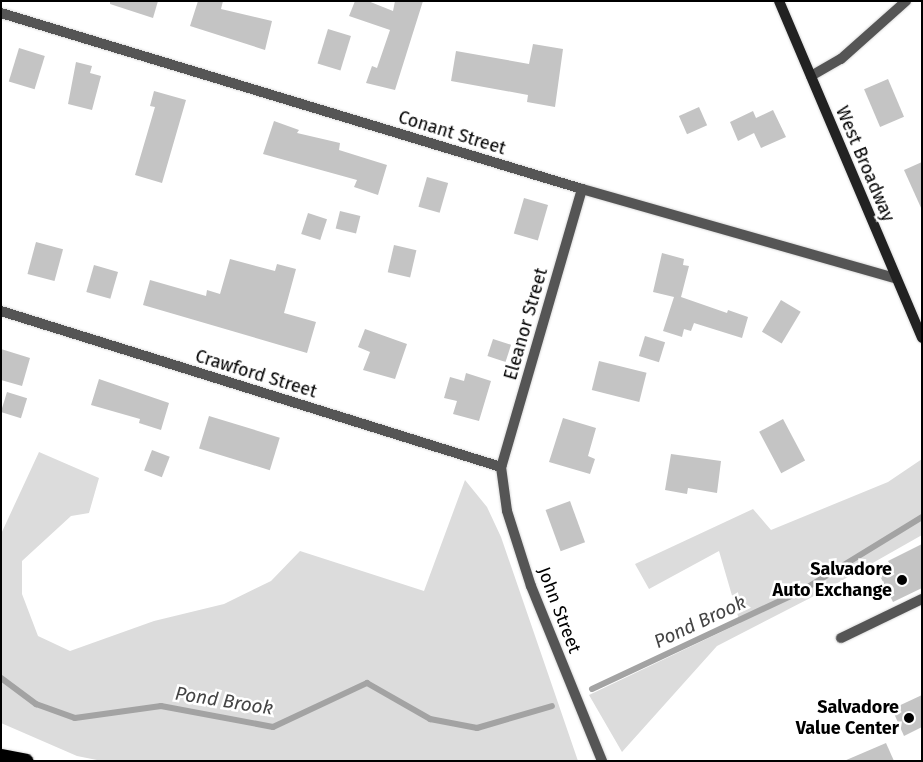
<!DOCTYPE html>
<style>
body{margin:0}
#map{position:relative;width:923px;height:762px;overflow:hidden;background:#fff;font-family:"Fira Sans",sans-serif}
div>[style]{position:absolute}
.green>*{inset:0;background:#dcdcdc}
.stream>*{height:6px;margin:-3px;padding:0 3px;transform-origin:3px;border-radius:3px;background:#a3a3a3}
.building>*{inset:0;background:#c4c4c4;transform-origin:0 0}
.roads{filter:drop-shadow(0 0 1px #dbdbdb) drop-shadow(0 0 1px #dbdbdb)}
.lane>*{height:10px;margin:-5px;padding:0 5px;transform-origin:5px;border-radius:5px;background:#555}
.street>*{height:10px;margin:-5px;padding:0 5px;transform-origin:5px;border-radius:5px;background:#555}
.secondary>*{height:10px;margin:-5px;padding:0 5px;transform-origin:5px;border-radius:5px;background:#222}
.highway>*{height:15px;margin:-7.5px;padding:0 7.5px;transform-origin:7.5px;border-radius:7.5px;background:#000}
.dots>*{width:14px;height:14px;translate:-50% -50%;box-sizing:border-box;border:2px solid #fff;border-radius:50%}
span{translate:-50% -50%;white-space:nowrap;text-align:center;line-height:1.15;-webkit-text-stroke:5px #fff;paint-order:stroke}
.street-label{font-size:18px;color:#000}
.poi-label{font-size:18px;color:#000;font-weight:700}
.right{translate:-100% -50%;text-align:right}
.water-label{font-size:19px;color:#444;font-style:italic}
.frame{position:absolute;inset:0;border:2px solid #000;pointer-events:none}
</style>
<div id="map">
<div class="green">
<i style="clip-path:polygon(39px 452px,99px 478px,89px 513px,71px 516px,22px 561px,22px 594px,38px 636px,70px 651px,154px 621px,224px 604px,271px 581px,300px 551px,424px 591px,465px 480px,487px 507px,501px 537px,578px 761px,102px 761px,77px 756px,1px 723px,1px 534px)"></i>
<i style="clip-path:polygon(922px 459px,922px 535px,818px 594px,717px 646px,622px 752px,589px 695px,740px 623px,719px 551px,649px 589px,635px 564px,753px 509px,771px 530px,888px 482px)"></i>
</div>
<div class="stream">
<i style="left:1px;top:678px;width:44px;rotate:36.6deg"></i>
<i style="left:36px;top:704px;width:41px;rotate:19.7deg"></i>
<i style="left:75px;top:718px;width:87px;rotate:-7.9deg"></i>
<i style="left:161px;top:706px;width:114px;rotate:10.6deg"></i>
<i style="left:273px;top:727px;width:104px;rotate:-25.1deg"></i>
<i style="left:367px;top:683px;width:73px;rotate:29.7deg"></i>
<i style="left:430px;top:719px;width:48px;rotate:10.8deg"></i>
<i style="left:477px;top:728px;width:78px;rotate:-16.3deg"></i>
<i style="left:592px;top:689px;width:233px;rotate:-25.1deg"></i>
<i style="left:803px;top:590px;width:140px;rotate:-31.5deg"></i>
</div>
<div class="building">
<i style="clip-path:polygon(110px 1px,158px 1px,153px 18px,110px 4px)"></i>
<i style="clip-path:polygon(198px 1px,223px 1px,221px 9px,272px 21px,265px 50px,190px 26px)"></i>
<i style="clip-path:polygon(355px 1px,368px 1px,393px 11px,395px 1px,423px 1px,395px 90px,366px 83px,372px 66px,377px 68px,390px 30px,349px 16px)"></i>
<i style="left:328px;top:29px;width:24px;height:36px;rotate:17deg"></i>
<i style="clip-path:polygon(533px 44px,563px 49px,555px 107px,527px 102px,528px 95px,451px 81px,456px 51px,529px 64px)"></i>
<i style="left:19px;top:48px;width:27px;height:35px;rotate:17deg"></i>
<i style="clip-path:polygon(76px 62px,92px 66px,90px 73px,101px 76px,92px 110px,68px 104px)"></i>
<i style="left:888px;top:79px;width:41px;height:26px;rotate:67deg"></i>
<i style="clip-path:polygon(154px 91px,186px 100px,162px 183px,135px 175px,155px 107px,150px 106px)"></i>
<i style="left:699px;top:107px;width:20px;height:22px;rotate:66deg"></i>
<i style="clip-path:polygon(773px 110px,786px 137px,761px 148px,754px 133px,738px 141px,730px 122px,753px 111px,756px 118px)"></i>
<i style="clip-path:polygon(274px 121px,299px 130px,297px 133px,340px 143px,339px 150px,387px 165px,378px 195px,354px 187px,357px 180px,263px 154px)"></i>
<i style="clip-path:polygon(922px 162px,922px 210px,904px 170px)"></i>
<i style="left:427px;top:177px;width:22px;height:31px;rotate:16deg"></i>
<i style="left:524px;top:198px;width:25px;height:37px;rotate:16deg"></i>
<i style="left:340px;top:211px;width:21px;height:18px;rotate:14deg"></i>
<i style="left:308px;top:213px;width:20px;height:22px;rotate:18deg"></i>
<i style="left:36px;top:242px;width:28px;height:33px;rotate:15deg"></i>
<i style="left:394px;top:245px;width:23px;height:28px;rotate:13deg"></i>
<i style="clip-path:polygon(662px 253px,684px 259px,683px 265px,689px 266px,681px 297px,727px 313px,728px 310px,748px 317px,742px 338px,694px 323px,691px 331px,684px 329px,682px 337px,663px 331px,674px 297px,653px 292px)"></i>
<i style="clip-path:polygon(230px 259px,275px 271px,277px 264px,296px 269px,284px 313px,316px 322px,307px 353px,143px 305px,150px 280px,206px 296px,207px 290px,220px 294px)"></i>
<i style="left:94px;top:265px;width:25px;height:28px;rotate:16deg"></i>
<i style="left:781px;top:300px;width:23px;height:37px;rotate:31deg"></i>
<i style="clip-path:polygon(365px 329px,407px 344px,395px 379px,363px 370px,370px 352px,358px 347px)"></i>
<i style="left:645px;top:336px;width:21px;height:21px;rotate:17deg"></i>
<i style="left:493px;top:339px;width:19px;height:18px;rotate:18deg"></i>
<i style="clip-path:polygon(1px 349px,30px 358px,22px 386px,1px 380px)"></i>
<i style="left:599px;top:361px;width:49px;height:30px;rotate:14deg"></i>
<i style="clip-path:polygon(466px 373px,491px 381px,479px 421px,453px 414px,457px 401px,444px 398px,450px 377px,464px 381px)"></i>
<i style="clip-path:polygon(99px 379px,169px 403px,161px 430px,139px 423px,140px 419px,91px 405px)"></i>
<i style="left:7px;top:392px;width:21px;height:21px;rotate:17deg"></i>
<i style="left:209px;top:416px;width:74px;height:34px;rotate:17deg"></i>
<i style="clip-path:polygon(563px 418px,596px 428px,588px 456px,595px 459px,590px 474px,549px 462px)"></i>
<i style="left:783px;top:419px;width:47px;height:27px;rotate:62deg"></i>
<i style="left:152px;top:450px;width:19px;height:22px;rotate:21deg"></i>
<i style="clip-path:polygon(671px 454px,721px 461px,717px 493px,688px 488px,687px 494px,665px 490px)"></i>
<i style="left:570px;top:501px;width:44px;height:26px;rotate:70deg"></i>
<i style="clip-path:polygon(922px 544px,922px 588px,893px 602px,878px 572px,891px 566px,888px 561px)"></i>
<i style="clip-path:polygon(922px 695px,922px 727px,904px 736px,892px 709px)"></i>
<i style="clip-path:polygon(886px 743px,894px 761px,844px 761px)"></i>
</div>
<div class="roads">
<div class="lane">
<i style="left:841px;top:638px;width:90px;rotate:-25.7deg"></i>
</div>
<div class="street">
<i style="left:1px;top:13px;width:607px;rotate:16.85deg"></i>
<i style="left:582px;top:189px;width:325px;rotate:15.9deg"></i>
<i style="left:811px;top:76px;width:34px;rotate:-30deg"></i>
<i style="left:841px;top:59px;width:87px;rotate:-41.7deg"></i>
<i style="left:582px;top:189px;width:290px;rotate:106.2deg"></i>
<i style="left:501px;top:467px;width:44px;rotate:82.2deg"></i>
<i style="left:507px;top:511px;width:79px;rotate:72.3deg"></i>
<i style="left:531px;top:586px;width:189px;rotate:67.9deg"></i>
<i style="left:1px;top:311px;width:524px;rotate:17.33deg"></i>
</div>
<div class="secondary">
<i style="left:779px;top:1px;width:366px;rotate:67deg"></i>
</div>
<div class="highway">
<i style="left:1px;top:756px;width:25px;rotate:11deg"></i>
</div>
</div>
<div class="dots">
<i style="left:902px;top:580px;background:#000"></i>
<i style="left:909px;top:718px;background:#000"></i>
</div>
<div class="street-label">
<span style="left:452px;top:133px;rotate:17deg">Conant Street</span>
<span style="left:865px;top:164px;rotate:67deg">West Broadway</span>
<span style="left:526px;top:324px;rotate:-74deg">Eleanor Street</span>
<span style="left:256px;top:374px;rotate:17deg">Crawford Street</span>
<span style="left:559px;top:610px;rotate:69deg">John Street</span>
</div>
<div class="poi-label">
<span class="right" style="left:892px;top:580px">Salvadore<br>Auto Exchange</span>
<span class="right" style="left:899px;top:718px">Salvadore<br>Value Center</span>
</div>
<div class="water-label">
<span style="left:700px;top:622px;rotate:-25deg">Pond Brook</span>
<span style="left:224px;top:701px;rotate:9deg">Pond Brook</span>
</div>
<div class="frame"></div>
</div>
